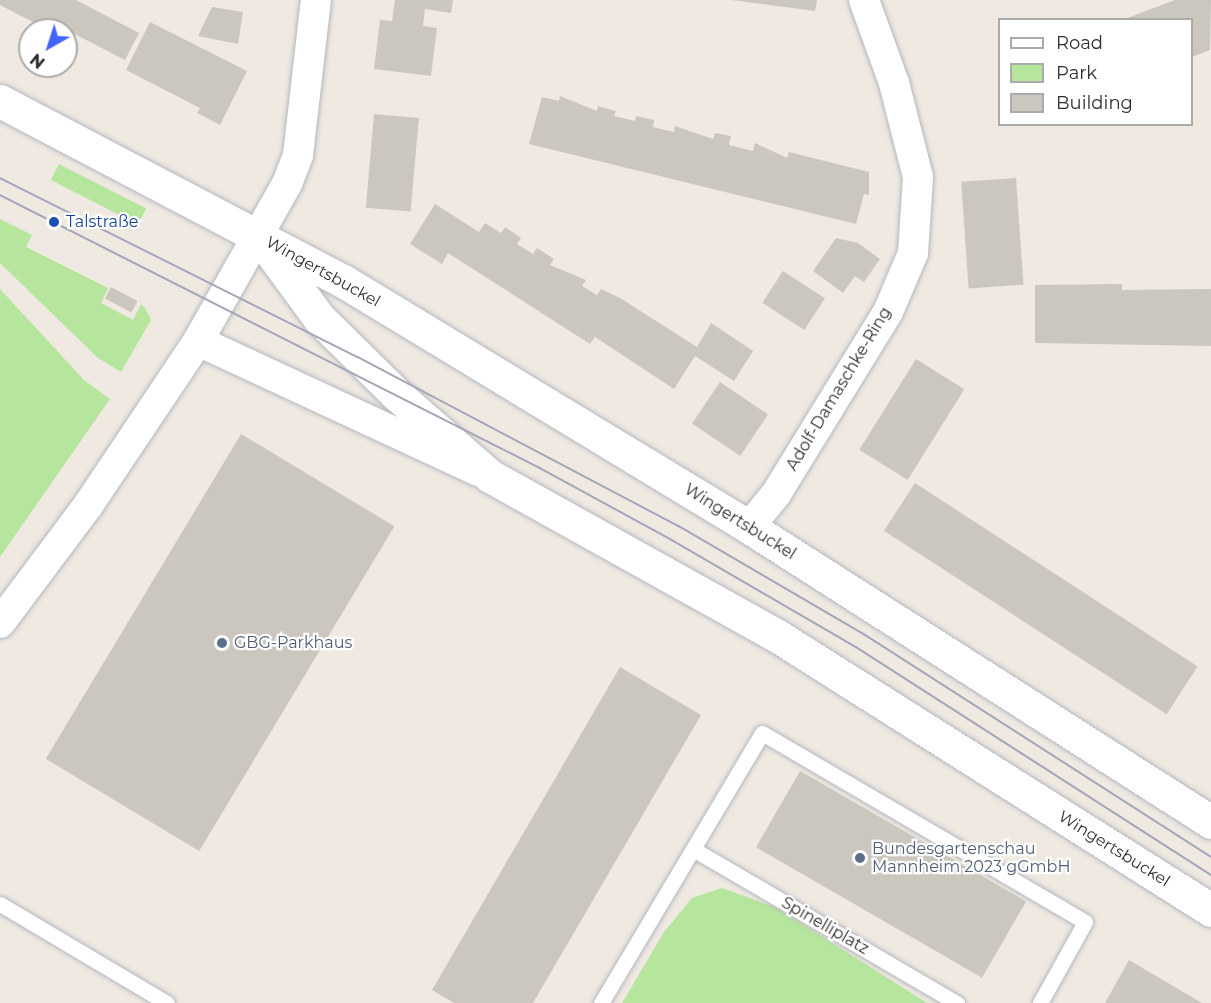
<!DOCTYPE html>
<meta charset="utf-8">
<style>
body{margin:0}
#map{position:relative;width:1211px;height:1003px;overflow:hidden;background:#efe9e1;font-family:Montserrat,sans-serif}
div>[style]{position:absolute}
.green>*{inset:0;background:#b6e59e;transform-origin:0 0}
.building>*{inset:0;background:#cbc7bf;transform-origin:0 0}
.roads{filter:drop-shadow(0 0 2px #b4b7c1) drop-shadow(0 0 2px #b4b7c1)}
.service>*{height:15px;margin:-7.5px;padding:0 7.5px;transform-origin:7.5px;border-radius:7.5px;background:#fff}
.minor>*{height:30px;margin:-15px;padding:0 15px;transform-origin:15px;border-radius:15px;background:#fff}
.tertiary>*{height:33px;margin:-16.5px;padding:0 16.5px;transform-origin:16.5px;border-radius:16.5px;background:#fff}
.tram>*{height:1.5px;margin:-0.75px;padding:0 0.75px;transform-origin:0.75px;border-radius:0.75px;background:#a3a6b8}
.dots>*{width:16px;height:16px;translate:-50% -50%;box-sizing:border-box;border:3px solid #fff;border-radius:50%}
span{translate:-50% -50%;white-space:nowrap;text-align:center;line-height:1.15;-webkit-text-stroke:4.5px #fff;paint-order:stroke}
.transit-label{font-size:16px;color:#164399}
.left{translate:0 -50%;text-align:left}
.street-label{font-size:16px;color:#2e2e2e}
.service-label{font-size:16px;color:#4e5e75}
.legend{position:absolute;left:998px;top:18px;width:195px;height:108px;box-sizing:border-box;background:#fff;border:2px solid #ababab;margin:0;padding:8px 10px;list-style:none;font-size:18px;color:#2e2e2e}
.legend li{display:flex;align-items:center;gap:12px;height:30px}
.legend b{width:30px;border:2px solid #ababab}
.north{position:absolute;left:18px;top:18px;width:60px;height:60px;box-sizing:border-box;background:#fff;border:2px solid #ababab;border-radius:50%;rotate:219deg;font-size:16px;font-weight:700;line-height:24px;text-align:center;color:#2e2e2e}
.north::after{content:'';display:block;margin:auto;width:21px;height:27px;background:#4264fb;clip-path:polygon(50% 0,100% 100%,50% 72%,0 100%)}
</style>
<div id="map">
<div class="green">
<i style="left:59px;top:164px;width:98px;height:18px;rotate:27deg"></i>
<i style="clip-path:polygon(0 219px,32px 235px,26px 247px,108px 288px,101px 303px,133px 320px,141px 304px,145px 308px,151px 320px,121px 372px,98px 358px,0 263px)"></i>
<i style="clip-path:polygon(0 289px,84px 380px,110px 399px,0 557px)"></i>
<i style="clip-path:polygon(722px 888px,777px 908px,927px 1003px,622px 1003px,664px 932px,692px 898px)"></i>
</div>
<div class="building">
<i style="clip-path:polygon(0 0,76px 0,139px 33px,125px 60px,61px 27px,48px 30px,0 5px)"></i>
<i style="clip-path:polygon(395px 0,453px 0,451px 13px,425px 9px,423px 26px,437px 28px,431px 76px,374px 69px,380px 20px,392px 21px)"></i>
<i style="clip-path:polygon(731px 0,817px 0,815px 11px)"></i>
<i style="clip-path:polygon(1175px 0,1211px 0,1210px 50px,1192px 57px,1192px 20px,1122px 20px)"></i>
<i style="clip-path:polygon(212px 7px,243px 12px,238px 44px,198px 36px)"></i>
<i style="clip-path:polygon(150px 22px,247px 71px,220px 125px,197px 113px,200px 108px,126px 70px)"></i>
<i style="clip-path:polygon(560px 96px,597px 111px,598px 106px,616px 111px,614px 116px,635px 121px,636px 116px,654px 120px,653px 127px,674px 132px,675px 126px,713px 139px,715px 133px,731px 136px,729px 145px,753px 151px,755px 143px,787px 158px,789px 152px,869px 172px,869px 195px,864px 194px,856px 224px,529px 144px,542px 97px,559px 101px)"></i>
<i style="left:374px;top:114px;width:45px;height:94px;rotate:5deg"></i>
<i style="left:1016px;top:178px;width:107px;height:55px;rotate:86deg"></i>
<i style="clip-path:polygon(435px 204px,479px 232px,485px 223px,501px 233px,505px 227px,521px 238px,517px 244px,533px 254px,537px 248px,554px 259px,550px 265px,586px 280px,582px 286px,597px 295px,601px 289px,620px 298px,697px 347px,711px 323px,753px 351px,734px 381px,695px 356px,674px 389px,595px 337px,590px 344px,448px 253px,442px 264px,410px 244px)"></i>
<i style="clip-path:polygon(836px 238px,858px 243px,880px 259px,864px 282px,855px 276px,843px 293px,813px 271px)"></i>
<i style="left:783px;top:271px;width:50px;height:38px;rotate:33deg"></i>
<i style="clip-path:polygon(1122px 284px,1122px 290px,1211px 289px,1211px 346px,1035px 343px,1035px 285px)"></i>
<i style="left:111px;top:287px;width:30px;height:13px;rotate:28deg"></i>
<i style="left:916px;top:359px;width:57px;height:107px;rotate:32deg"></i>
<i style="left:720px;top:382px;width:58px;height:50px;rotate:34deg"></i>
<i style="left:241px;top:434px;width:179px;height:379px;rotate:31deg"></i>
<i style="left:915px;top:483px;width:337px;height:57px;rotate:33deg"></i>
<i style="clip-path:polygon(620px 667px,701px 715px,533px 1003px,454px 1003px,432px 990px)"></i>
<i style="left:800px;top:771px;width:261px;height:88px;rotate:30deg"></i>
<i style="clip-path:polygon(1129px 960px,1202px 1003px,1105px 1003px)"></i>
</div>
<div class="roads">
<div class="service">
<i style="left:693px;top:849px;width:306px;rotate:30.3deg"></i>
<i style="left:0;top:904px;width:194px;rotate:30.7deg"></i>
<i style="left:601px;top:1003px;width:314px;rotate:-59.2deg"></i>
<i style="left:762px;top:733px;width:374px;rotate:30.3deg"></i>
<i style="left:1085px;top:922px;width:93px;rotate:119.1deg"></i>
</div>
<div class="minor">
<i style="left:198px;top:341px;width:309px;rotate:24.9deg"></i>
<i style="left:749px;top:527px;width:43px;rotate:-50.7deg"></i>
<i style="left:776px;top:494px;width:214px;rotate:-58.4deg"></i>
<i style="left:888px;top:312px;width:64px;rotate:-67deg"></i>
<i style="left:913px;top:253px;width:76px;rotate:-86.2deg"></i>
<i style="left:918px;top:177px;width:97px;rotate:-104.3deg"></i>
<i style="left:894px;top:83px;width:88px;rotate:-109.9deg"></i>
<i style="left:0;top:623px;width:149px;rotate:-53.2deg"></i>
<i style="left:89px;top:504px;width:196px;rotate:-56.2deg"></i>
<i style="left:198px;top:341px;width:180px;rotate:-60.5deg"></i>
<i style="left:287px;top:184px;width:31px;rotate:-69deg"></i>
<i style="left:298px;top:155px;width:156px;rotate:-83.4deg"></i>
</div>
<div class="tertiary">
<i style="left:0;top:101px;width:387px;rotate:27.7deg"></i>
<i style="left:343px;top:281px;width:475px;rotate:31.2deg"></i>
<i style="left:749px;top:527px;width:548px;rotate:32.56deg"></i>
<i style="left:264px;top:243px;width:93px;rotate:53.7deg"></i>
<i style="left:319px;top:318px;width:108px;rotate:44.6deg"></i>
<i style="left:396px;top:394px;width:125px;rotate:41.1deg"></i>
<i style="left:490px;top:476px;width:331px;rotate:29.1deg"></i>
<i style="left:779px;top:637px;width:511px;rotate:32.29deg"></i>
</div>
</div>
<div class="tram">
<i style="left:0;top:178px;width:400px;rotate:26.6deg"></i>
<i style="left:358px;top:357px;width:363px;rotate:27.8deg"></i>
<i style="left:679px;top:526px;width:214px;rotate:30.3deg"></i>
<i style="left:864px;top:634px;width:412px;rotate:32.7deg"></i>
<i style="left:0;top:195px;width:605px;rotate:26.82deg"></i>
<i style="left:540px;top:468px;width:150px;rotate:28.6deg"></i>
<i style="left:672px;top:540px;width:213px;rotate:30.2deg"></i>
<i style="left:856px;top:647px;width:422px;rotate:32.7deg"></i>
</div>
<div class="dots">
<i style="left:54px;top:222px;background:#1a4fb4"></i>
<i style="left:222px;top:643px;background:#5c6f8a"></i>
<i style="left:860px;top:858px;background:#5c6f8a"></i>
</div>
<div class="transit-label">
<span class="left" style="left:66px;top:222px">Talstraße</span>
</div>
<div class="street-label">
<span style="left:323px;top:272px;rotate:29deg">Wingertsbuckel</span>
<span style="left:839px;top:389px;rotate:-59deg">Adolf-Damaschke-Ring</span>
<span style="left:740px;top:522px;rotate:32deg">Wingertsbuckel</span>
<span style="left:1114px;top:849px;rotate:32deg">Wingertsbuckel</span>
<span style="left:825px;top:926px;rotate:30deg">Spinelliplatz</span>
</div>
<div class="service-label">
<span class="left" style="left:234px;top:643px">GBG-Parkhaus</span>
<span class="left" style="left:872px;top:858px">Bundesgartenschau<br>Mannheim 2023 gGmbH</span>
</div>
<ul class="legend">
<li><b style="height:8px;background:#fff"></b>Road</li>
<li><b style="height:16px;background:#b6e59e"></b>Park</li>
<li><b style="height:16px;background:#cbc7bf"></b>Building</li>
</ul>
<div class="north">N</div>
</div>
